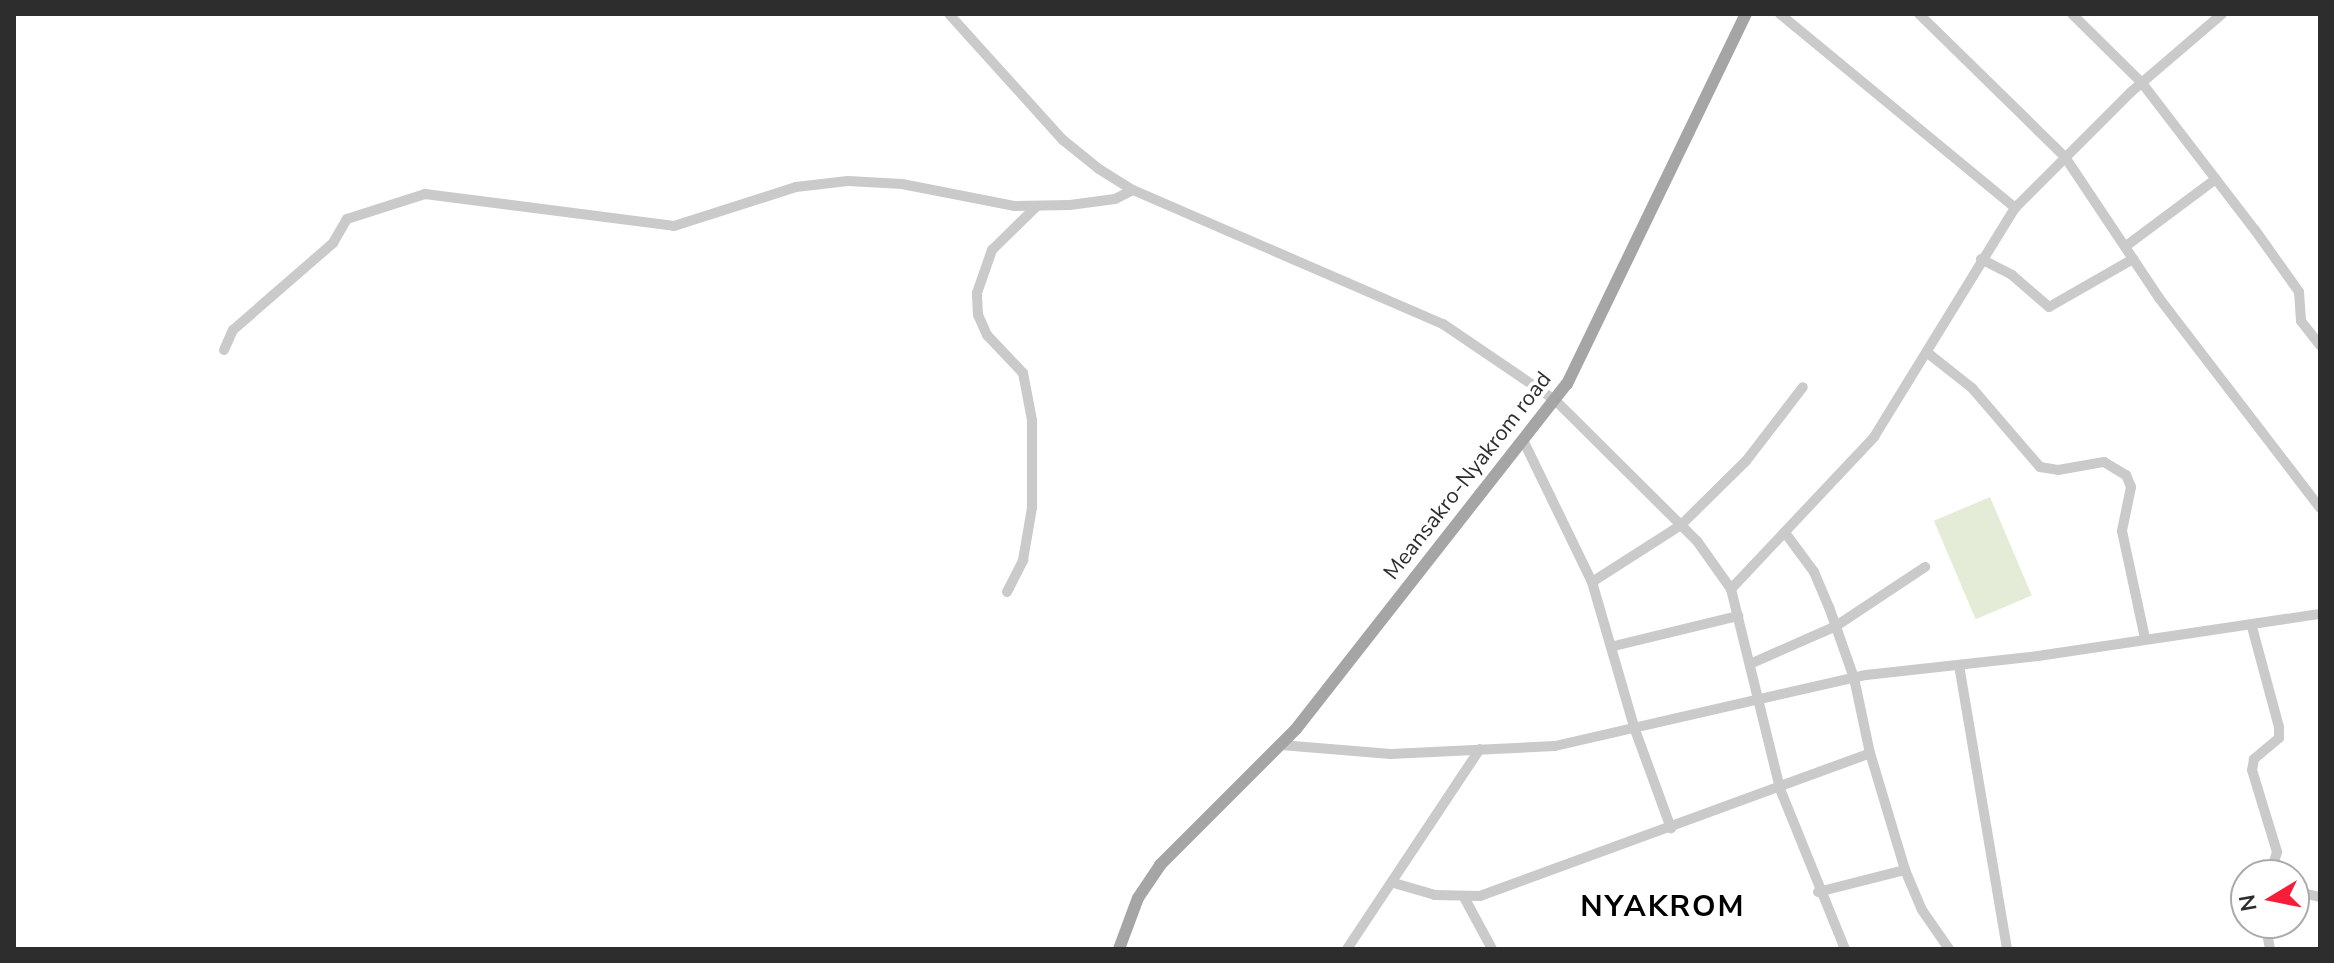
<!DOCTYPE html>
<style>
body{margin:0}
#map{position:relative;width:2334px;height:963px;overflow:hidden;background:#fff;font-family:"Nunito Sans",sans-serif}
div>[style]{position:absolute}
.green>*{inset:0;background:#e4ecd8;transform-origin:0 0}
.minor>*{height:10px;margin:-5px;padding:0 5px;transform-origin:5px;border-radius:5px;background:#cacaca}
.major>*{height:12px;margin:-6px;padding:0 6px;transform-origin:6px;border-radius:6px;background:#a5a5a5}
span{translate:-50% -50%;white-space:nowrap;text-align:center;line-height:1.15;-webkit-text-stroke:8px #fff;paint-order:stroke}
.street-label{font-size:22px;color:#2d2d2d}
.district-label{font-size:30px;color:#000;font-weight:700;letter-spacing:2px}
.frame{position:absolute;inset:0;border:16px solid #2d2d2d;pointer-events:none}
.north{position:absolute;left:2230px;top:859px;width:80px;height:80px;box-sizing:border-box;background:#fff;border:2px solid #ababab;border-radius:50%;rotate:260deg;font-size:22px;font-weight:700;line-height:32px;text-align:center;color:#2d2d2d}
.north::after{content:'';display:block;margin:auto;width:28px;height:36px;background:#f61d39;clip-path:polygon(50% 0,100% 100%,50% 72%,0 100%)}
</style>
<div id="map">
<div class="green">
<i style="left:1990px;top:497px;width:107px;height:61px;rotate:67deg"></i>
</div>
<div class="minor">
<i style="left:949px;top:14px;width:170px;rotate:47.9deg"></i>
<i style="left:1063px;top:140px;width:46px;rotate:38.9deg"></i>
<i style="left:1099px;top:169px;width:40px;rotate:32deg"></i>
<i style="left:1133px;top:190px;width:338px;rotate:23.4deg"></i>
<i style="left:1443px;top:324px;width:135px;rotate:34.2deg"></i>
<i style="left:1555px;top:400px;width:200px;rotate:44.8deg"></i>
<i style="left:1697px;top:541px;width:59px;rotate:54.7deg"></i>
<i style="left:1731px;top:589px;width:206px;rotate:76.2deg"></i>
<i style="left:1780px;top:789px;width:173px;rotate:67.9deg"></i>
<i style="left:1780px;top:14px;width:305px;rotate:39.5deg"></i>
<i style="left:1919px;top:14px;width:204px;rotate:44.4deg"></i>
<i style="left:2065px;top:157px;width:169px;rotate:56.3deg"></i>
<i style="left:2159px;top:298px;width:265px;rotate:52.5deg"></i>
<i style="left:2072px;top:14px;width:98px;rotate:44.6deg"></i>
<i style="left:2142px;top:83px;width:185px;rotate:52.5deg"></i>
<i style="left:2255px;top:230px;width:76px;rotate:54.6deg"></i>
<i style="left:2299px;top:292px;width:29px;rotate:86deg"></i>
<i style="left:2301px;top:321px;width:31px;rotate:52deg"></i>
<i style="left:2126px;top:246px;width:112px;rotate:-36.7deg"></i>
<i style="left:1981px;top:259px;width:35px;rotate:27deg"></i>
<i style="left:2012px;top:275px;width:49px;rotate:40.9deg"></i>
<i style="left:2049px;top:307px;width:97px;rotate:-29.7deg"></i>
<i style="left:224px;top:350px;width:22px;rotate:-66deg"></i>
<i style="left:233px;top:330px;width:133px;rotate:-41deg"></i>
<i style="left:333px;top:243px;width:28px;rotate:-60deg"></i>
<i style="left:347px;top:219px;width:82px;rotate:-17.8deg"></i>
<i style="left:425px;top:194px;width:251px;rotate:7.3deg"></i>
<i style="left:674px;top:226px;width:128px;rotate:-17.7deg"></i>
<i style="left:796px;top:187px;width:52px;rotate:-6.6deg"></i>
<i style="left:848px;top:181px;width:54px;rotate:3.2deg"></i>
<i style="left:902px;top:184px;width:114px;rotate:11.1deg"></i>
<i style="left:1014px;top:206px;width:56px;rotate:-1deg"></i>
<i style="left:1070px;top:205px;width:45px;rotate:-7.6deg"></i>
<i style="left:1115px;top:199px;width:20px;rotate:-27deg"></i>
<i style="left:1929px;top:354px;width:55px;rotate:38.3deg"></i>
<i style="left:1972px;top:388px;width:104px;rotate:49.3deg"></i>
<i style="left:2040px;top:467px;width:18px;rotate:9deg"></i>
<i style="left:2058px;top:470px;width:47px;rotate:-9.9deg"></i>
<i style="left:2104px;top:462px;width:26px;rotate:31deg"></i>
<i style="left:2126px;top:475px;width:13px;rotate:67deg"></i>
<i style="left:2131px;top:487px;width:45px;rotate:101.6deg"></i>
<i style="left:2122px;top:531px;width:109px;rotate:77.9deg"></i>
<i style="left:1523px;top:440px;width:158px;rotate:64.1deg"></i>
<i style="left:1592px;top:582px;width:151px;rotate:73.8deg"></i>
<i style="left:1634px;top:727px;width:108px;rotate:69.9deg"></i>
<i style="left:1786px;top:534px;width:47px;rotate:53.6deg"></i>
<i style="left:1814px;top:572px;width:38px;rotate:67deg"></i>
<i style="left:1829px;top:607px;width:75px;rotate:70.6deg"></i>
<i style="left:1854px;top:678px;width:77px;rotate:78deg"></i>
<i style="left:1870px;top:753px;width:122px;rotate:73.3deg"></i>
<i style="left:1905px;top:870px;width:43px;rotate:67deg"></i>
<i style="left:1922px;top:910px;width:47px;rotate:55.3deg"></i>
<i style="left:1592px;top:582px;width:106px;rotate:-32.6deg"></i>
<i style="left:1681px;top:525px;width:91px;rotate:-44.6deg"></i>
<i style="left:1746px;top:461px;width:93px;rotate:-52.4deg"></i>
<i style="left:1731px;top:589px;width:209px;rotate:-46.7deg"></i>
<i style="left:1874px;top:437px;width:269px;rotate:-58.4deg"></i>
<i style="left:2015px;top:208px;width:164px;rotate:-45deg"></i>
<i style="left:2131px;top:92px;width:120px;rotate:-40.6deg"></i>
<i style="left:1007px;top:592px;width:36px;rotate:-63deg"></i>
<i style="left:1023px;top:560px;width:53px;rotate:-80.2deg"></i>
<i style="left:1032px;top:508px;width:88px;rotate:-90deg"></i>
<i style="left:1032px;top:420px;width:48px;rotate:-100.8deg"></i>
<i style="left:1023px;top:373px;width:52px;rotate:-133.5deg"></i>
<i style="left:987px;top:335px;width:22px;rotate:-114deg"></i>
<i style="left:978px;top:315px;width:22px;rotate:-93deg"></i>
<i style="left:977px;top:293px;width:46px;rotate:-70.8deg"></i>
<i style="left:992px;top:250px;width:63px;rotate:-44.4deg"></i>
<i style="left:2252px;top:627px;width:104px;rotate:74.9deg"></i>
<i style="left:2279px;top:727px;width:11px;rotate:90deg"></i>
<i style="left:2279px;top:738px;width:33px;rotate:140deg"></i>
<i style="left:2254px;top:759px;width:11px;rotate:100deg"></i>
<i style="left:2252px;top:770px;width:86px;rotate:73deg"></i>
<i style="left:2277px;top:852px;width:24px;rotate:107deg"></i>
<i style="left:1614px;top:646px;width:128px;rotate:-13.6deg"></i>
<i style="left:1750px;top:664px;width:94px;rotate:-23.8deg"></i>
<i style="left:1836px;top:626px;width:107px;rotate:-33.5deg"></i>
<i style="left:1959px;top:665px;width:288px;rotate:80.4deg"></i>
<i style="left:1281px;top:745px;width:110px;rotate:4.7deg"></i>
<i style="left:1391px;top:754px;width:164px;rotate:-2.8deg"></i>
<i style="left:1555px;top:746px;width:319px;rotate:-12.9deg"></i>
<i style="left:1866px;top:675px;width:173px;rotate:-6.3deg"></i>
<i style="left:2038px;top:656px;width:285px;rotate:-8.5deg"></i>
<i style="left:1394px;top:883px;width:43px;rotate:16.3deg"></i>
<i style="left:1435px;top:895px;width:45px;rotate:1.3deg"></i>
<i style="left:1480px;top:896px;width:415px;rotate:-20.1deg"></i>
<i style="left:2294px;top:891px;width:27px;rotate:13deg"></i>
<i style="left:1818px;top:892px;width:90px;rotate:-14.2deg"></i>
<i style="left:1465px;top:899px;width:57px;rotate:61.6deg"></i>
<i style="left:2265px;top:923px;width:26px;rotate:79deg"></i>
<i style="left:1347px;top:949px;width:240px;rotate:-56.4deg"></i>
</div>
<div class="major">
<i style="left:1119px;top:949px;width:54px;rotate:-69.6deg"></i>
<i style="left:1138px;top:898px;width:40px;rotate:-56deg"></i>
<i style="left:1160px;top:865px;width:192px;rotate:-45deg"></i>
<i style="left:1296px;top:729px;width:439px;rotate:-51.9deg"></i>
<i style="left:1567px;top:384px;width:411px;rotate:-64.2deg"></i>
</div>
<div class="street-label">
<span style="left:1468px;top:476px;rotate:-52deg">Meansakro-Nyakrom road</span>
</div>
<div class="district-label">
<span style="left:1663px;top:907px">NYAKROM</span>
</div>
<div class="frame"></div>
<div class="north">N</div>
</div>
